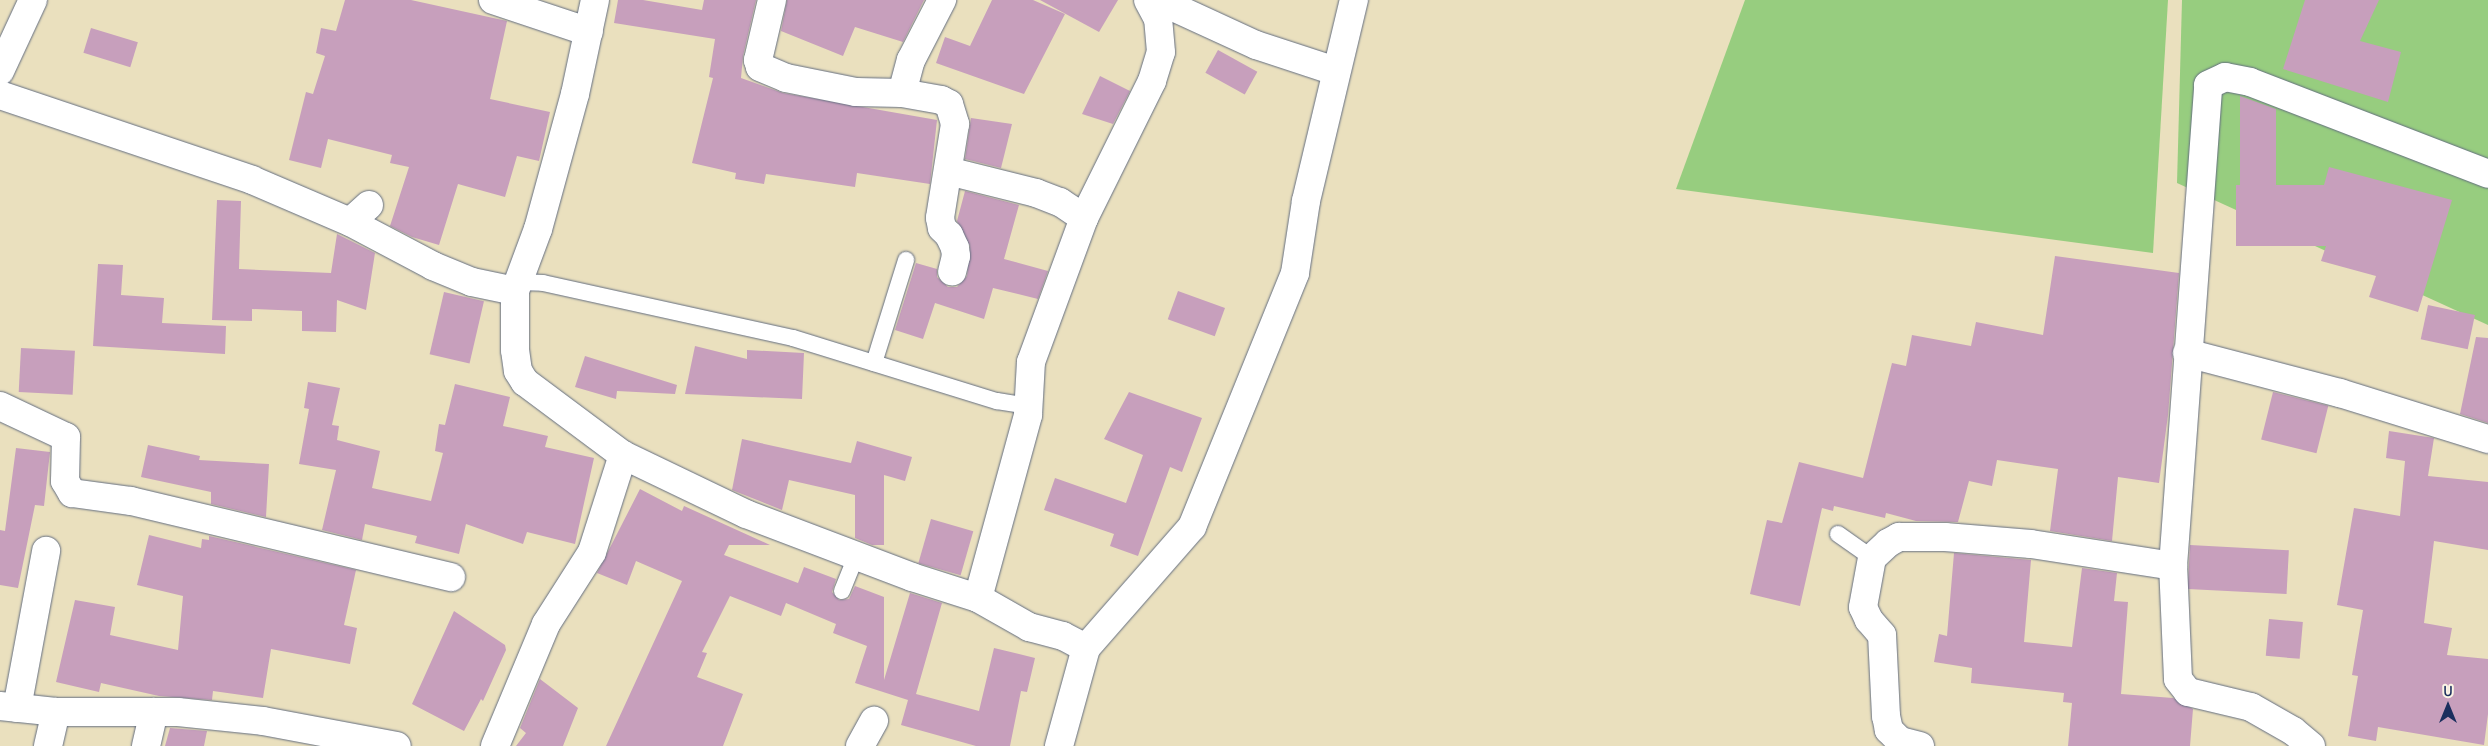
<!DOCTYPE html>
<style>
body{margin:0}
#map{position:relative;width:2488px;height:746px;overflow:hidden;background:#eae0be;font-family:Delius,sans-serif}
div>[style]{position:absolute}
.green>*{inset:0;background:#97cd7f}
.building>*{inset:0;background:#c79fbc;transform-origin:0 0}
.roads{filter:drop-shadow(0 0 1px #636d80) drop-shadow(0 0 1px #636d80)}
.service>*{height:16px;margin:-8px;padding:0 8px;transform-origin:8px;border-radius:8px;background:#fff}
.minor>*{height:28px;margin:-14px;padding:0 14px;transform-origin:14px;border-radius:14px;background:#fff}
span{translate:-50% -50%;white-space:nowrap;text-align:center;line-height:1.15;-webkit-text-stroke:4px #fcf5e5;paint-order:stroke}
.north{position:absolute;left:2423px;top:681px;width:50px;height:50px;-webkit-text-stroke:4px #fcf5e5;paint-order:stroke;rotate:0deg;font-size:14px;font-weight:700;line-height:20px;text-align:center;color:#1b2f5e}
.north::after{content:'';display:block;margin:auto;width:18px;height:22px;background:#1b2f5e;clip-path:polygon(50% 0,100% 100%,50% 72%,0 100%)}
</style>
<div id="map">
<div class="green">
<i style="clip-path:polygon(1745px 0,2168px 0,2153px 253px,1676px 189px)"></i>
<i style="clip-path:polygon(2182px 0,2488px 0,2488px 325px,2177px 183px)"></i>
</div>
<div class="building">
<i style="clip-path:polygon(345px 0,411px 0,507px 21px,490px 99px,550px 112px,539px 161px,517px 156px,505px 197px,458px 184px,439px 245px,412px 237px,390px 226px,409px 167px,390px 163px,392px 155px,328px 139px,321px 168px,289px 160px,306px 92px,313px 94px,325px 56px,316px 53px,321px 28px,336px 31px)"></i>
<i style="clip-path:polygon(618px 0,643px 0,702px 10px,704px 0,756px 0,743px 56px,741px 78px,783px 93px,937px 120px,930px 184px,857px 173px,855px 187px,766px 174px,764px 184px,735px 179px,736px 173px,692px 163px,713px 78px,709px 77px,715px 39px,614px 23px)"></i>
<i style="clip-path:polygon(787px 0,924px 0,903px 42px,855px 27px,843px 56px,781px 31px)"></i>
<i style="clip-path:polygon(992px 0,1033px 0,1065px 14px,1024px 94px,936px 63px,945px 37px,970px 46px)"></i>
<i style="clip-path:polygon(1040px 0,1118px 0,1099px 32px)"></i>
<i style="clip-path:polygon(2305px 0,2379px 0,2360px 41px,2401px 52px,2388px 102px,2283px 69px)"></i>
<i style="left:91px;top:28px;width:49px;height:26px;rotate:17deg"></i>
<i style="left:1218px;top:50px;width:45px;height:26px;rotate:29deg"></i>
<i style="clip-path:polygon(1100px 76px,1130px 91px,1113px 124px,1082px 114px)"></i>
<i style="clip-path:polygon(2240px 96px,2276px 109px,2276px 185px,2324px 185px,2329px 167px,2452px 200px,2418px 312px,2369px 297px,2376px 276px,2321px 261px,2326px 246px,2236px 246px,2236px 185px,2240px 185px)"></i>
<i style="clip-path:polygon(971px 118px,1012px 124px,1001px 168px,965px 159px)"></i>
<i style="clip-path:polygon(965px 191px,1019px 205px,1004px 259px,1048px 271px,1038px 299px,993px 288px,984px 319px,935px 303px,923px 339px,895px 330px,916px 263px,937px 269px,937px 277px,948px 287px,957px 287px,967px 276px,970px 246px,957px 221px)"></i>
<i style="clip-path:polygon(217px 200px,241px 201px,239px 269px,331px 273px,337px 234px,375px 253px,366px 310px,337px 300px,336px 332px,302px 331px,302px 311px,252px 309px,252px 321px,212px 320px)"></i>
<i style="clip-path:polygon(2055px 256px,2179px 273px,2168px 415px,2159px 483px,2118px 477px,2112px 541px,2050px 531px,2058px 469px,1997px 460px,1992px 486px,1969px 481px,1958px 522px,1916px 521px,1886px 513px,1885px 518px,1834px 506px,1833px 511px,1822px 508px,1800px 606px,1750px 594px,1767px 520px,1782px 523px,1799px 462px,1863px 478px,1892px 363px,1906px 366px,1912px 335px,1971px 346px,1976px 322px,2043px 335px)"></i>
<i style="clip-path:polygon(98px 264px,123px 265px,121px 295px,164px 298px,162px 323px,226px 326px,225px 354px,93px 346px)"></i>
<i style="left:1178px;top:291px;width:50px;height:30px;rotate:20deg"></i>
<i style="left:444px;top:292px;width:41px;height:64px;rotate:13deg"></i>
<i style="left:2428px;top:305px;width:48px;height:35px;rotate:12deg"></i>
<i style="clip-path:polygon(2476px 337px,2488px 338px,2488px 423px,2460px 414px)"></i>
<i style="clip-path:polygon(695px 346px,747px 359px,747px 350px,804px 353px,802px 399px,685px 394px)"></i>
<i style="left:21px;top:348px;width:54px;height:44px;rotate:3deg"></i>
<i style="clip-path:polygon(585px 356px,677px 385px,675px 394px,617px 391px,616px 399px,575px 387px)"></i>
<i style="clip-path:polygon(308px 382px,340px 388px,332px 425px,339px 426px,337px 440px,380px 451px,372px 488px,431px 501px,443px 453px,435px 451px,439px 424px,445px 425px,455px 384px,510px 397px,503px 426px,548px 436px,545px 447px,594px 458px,575px 544px,527px 532px,523px 544px,466px 524px,459px 554px,415px 543px,417px 536px,365px 524px,362px 540px,322px 530px,336px 470px,299px 464px,309px 409px,304px 408px)"></i>
<i style="clip-path:polygon(1129px 392px,1202px 418px,1182px 472px,1170px 467px,1138px 556px,1110px 546px,1114px 534px,1044px 510px,1055px 478px,1126px 503px,1143px 455px,1104px 439px)"></i>
<i style="left:2273px;top:392px;width:57px;height:49px;rotate:14deg"></i>
<i style="clip-path:polygon(2389px 431px,2434px 438px,2428px 476px,2488px 482px,2488px 550px,2434px 541px,2424px 623px,2452px 628px,2447px 655px,2488px 659px,2488px 714px,2484px 745px,2378px 727px,2376px 741px,2348px 736px,2358px 676px,2352px 675px,2363px 610px,2337px 605px,2354px 508px,2400px 516px,2405px 461px,2386px 458px)"></i>
<i style="clip-path:polygon(742px 439px,851px 463px,857px 441px,912px 457px,905px 481px,884px 475px,884px 545px,872px 545px,855px 538px,855px 495px,789px 480px,782px 510px,732px 490px)"></i>
<i style="clip-path:polygon(148px 445px,200px 456px,199px 460px,269px 464px,266px 517px,211px 504px,211px 492px,141px 477px)"></i>
<i style="clip-path:polygon(16px 448px,50px 452px,44px 506px,35px 505px,18px 588px,0 585px,0 530px,5px 531px)"></i>
<i style="clip-path:polygon(640px 489px,682px 511px,684px 506px,770px 545px,729px 545px,724px 555px,798px 583px,804px 567px,836px 579px,832px 592px,839px 600px,849px 599px,855px 586px,884px 597px,884px 680px,910px 593px,942px 603px,916px 694px,979px 711px,994px 648px,1035px 658px,1027px 692px,1021px 691px,1010px 746px,976px 746px,901px 725px,908px 700px,855px 683px,867px 646px,833px 633px,836px 624px,786px 603px,781px 616px,730px 596px,702px 652px,707px 653px,697px 677px,743px 694px,723px 746px,606px 746px,682px 581px,636px 561px,627px 585px,597px 573px)"></i>
<i style="left:931px;top:519px;width:44px;height:46px;rotate:16deg"></i>
<i style="clip-path:polygon(149px 535px,201px 548px,202px 539px,209px 540px,209px 536px,356px 570px,344px 625px,357px 628px,350px 664px,271px 649px,263px 698px,213px 691px,212px 700px,159px 696px,101px 683px,99px 692px,56px 682px,75px 600px,115px 607px,110px 635px,178px 650px,183px 596px,137px 585px)"></i>
<i style="left:2190px;top:545px;width:99px;height:44px;rotate:3deg"></i>
<i style="clip-path:polygon(1954px 553px,2031px 560px,2024px 642px,2072px 647px,2082px 568px,2117px 573px,2114px 601px,2128px 602px,2121px 694px,2173px 698px,2193px 709px,2190px 746px,2068px 746px,2072px 703px,2063px 702px,2064px 693px,1971px 683px,1972px 668px,1934px 662px,1939px 634px,1947px 636px)"></i>
<i style="clip-path:polygon(454px 611px,505px 645px,506px 650px,483px 701px,481px 699px,464px 731px,412px 704px)"></i>
<i style="left:2269px;top:619px;width:34px;height:37px;rotate:5deg"></i>
<i style="clip-path:polygon(540px 679px,578px 708px,563px 746px,516px 746px,526px 733px,520px 728px)"></i>
<i style="clip-path:polygon(170px 728px,207px 731px,204px 746px,165px 746px)"></i>
</div>
<div class="roads">
<div class="service">
<i style="left:518px;top:282px;width:25px;rotate:2deg"></i>
<i style="left:543px;top:283px;width:256px;rotate:12.4deg"></i>
<i style="left:793px;top:338px;width:214px;rotate:17.2deg"></i>
<i style="left:997px;top:401px;width:31px;rotate:9deg"></i>
<i style="left:874px;top:363px;width:108px;rotate:-72.7deg"></i>
<i style="left:1838px;top:534px;width:42px;rotate:35.2deg"></i>
<i style="left:842px;top:591px;width:38px;rotate:-68deg"></i>
</div>
<div class="minor">
<i style="left:493px;top:0;width:101px;rotate:18.4deg"></i>
<i style="left:595px;top:0;width:96px;rotate:102deg"></i>
<i style="left:575px;top:94px;width:140px;rotate:105.3deg"></i>
<i style="left:538px;top:229px;width:66px;rotate:110.4deg"></i>
<i style="left:515px;top:291px;width:59px;rotate:90deg"></i>
<i style="left:515px;top:350px;width:21px;rotate:82deg"></i>
<i style="left:518px;top:371px;width:13px;rotate:58deg"></i>
<i style="left:525px;top:382px;width:122px;rotate:36.7deg"></i>
<i style="left:623px;top:455px;width:136px;rotate:25.6deg"></i>
<i style="left:746px;top:514px;width:178px;rotate:20.8deg"></i>
<i style="left:912px;top:577px;width:69px;rotate:17.7deg"></i>
<i style="left:978px;top:598px;width:59px;rotate:29.6deg"></i>
<i style="left:1029px;top:627px;width:35px;rotate:15deg"></i>
<i style="left:1063px;top:636px;width:26px;rotate:28deg"></i>
<i style="left:1086px;top:648px;width:102px;rotate:105.4deg"></i>
<i style="left:772px;top:0;width:62px;rotate:103.1deg"></i>
<i style="left:758px;top:60px;width:7px;rotate:74deg"></i>
<i style="left:760px;top:67px;width:28px;rotate:23deg"></i>
<i style="left:786px;top:78px;width:71px;rotate:11.3deg"></i>
<i style="left:856px;top:92px;width:46px;rotate:1.2deg"></i>
<i style="left:902px;top:93px;width:34px;rotate:-75deg"></i>
<i style="left:911px;top:60px;width:68px;rotate:-62.7deg"></i>
<i style="left:1158px;top:0;width:108px;rotate:24.7deg"></i>
<i style="left:1256px;top:45px;width:83px;rotate:18.2deg"></i>
<i style="left:0;top:71px;width:78px;rotate:-65.1deg"></i>
<i style="left:902px;top:93px;width:40px;rotate:10deg"></i>
<i style="left:941px;top:100px;width:9px;rotate:27deg"></i>
<i style="left:949px;top:104px;width:21px;rotate:73deg"></i>
<i style="left:955px;top:124px;width:95px;rotate:99.1deg"></i>
<i style="left:940px;top:218px;width:10px;rotate:79deg"></i>
<i style="left:942px;top:228px;width:10px;rotate:45deg"></i>
<i style="left:949px;top:235px;width:14px;rotate:65deg"></i>
<i style="left:955px;top:248px;width:8px;rotate:83deg"></i>
<i style="left:956px;top:256px;width:16px;rotate:104deg"></i>
<i style="left:0;top:95px;width:266px;rotate:18.6deg"></i>
<i style="left:252px;top:180px;width:107px;rotate:23.2deg"></i>
<i style="left:948px;top:171px;width:91px;rotate:14deg"></i>
<i style="left:1036px;top:193px;width:26px;rotate:21deg"></i>
<i style="left:1060px;top:202px;width:29px;rotate:34deg"></i>
<i style="left:369px;top:205px;width:25px;rotate:138deg"></i>
<i style="left:350px;top:222px;width:94px;rotate:27.9deg"></i>
<i style="left:433px;top:266px;width:42px;rotate:22.3deg"></i>
<i style="left:472px;top:282px;width:44px;rotate:11.8deg"></i>
<i style="left:2187px;top:353px;width:158px;rotate:14.7deg"></i>
<i style="left:2340px;top:393px;width:155px;rotate:17.3deg"></i>
<i style="left:0;top:406px;width:73px;rotate:25.2deg"></i>
<i style="left:66px;top:437px;width:44px;rotate:91.3deg"></i>
<i style="left:65px;top:481px;width:14px;rotate:60deg"></i>
<i style="left:72px;top:493px;width:60px;rotate:7.7deg"></i>
<i style="left:131px;top:501px;width:329px;rotate:13.4deg"></i>
<i style="left:978px;top:598px;width:190px;rotate:-74.7deg"></i>
<i style="left:1028px;top:415px;width:53px;rotate:-86.8deg"></i>
<i style="left:1031px;top:362px;width:153px;rotate:-69.8deg"></i>
<i style="left:1084px;top:218px;width:153px;rotate:-63.6deg"></i>
<i style="left:1152px;top:81px;width:30px;rotate:-73deg"></i>
<i style="left:1161px;top:52px;width:33px;rotate:-95deg"></i>
<i style="left:1158px;top:19px;width:21px;rotate:-118deg"></i>
<i style="left:1086px;top:648px;width:161px;rotate:-48.8deg"></i>
<i style="left:1192px;top:527px;width:274px;rotate:-67.9deg"></i>
<i style="left:1295px;top:273px;width:73px;rotate:-81.3deg"></i>
<i style="left:1306px;top:201px;width:207px;rotate:-76.6deg"></i>
<i style="left:0;top:706px;width:56px;rotate:6.1deg"></i>
<i style="left:56px;top:712px;width:122px"></i>
<i style="left:178px;top:712px;width:85px;rotate:6deg"></i>
<i style="left:263px;top:721px;width:136px;rotate:10.6deg"></i>
<i style="left:17px;top:708px;width:160px;rotate:-79.5deg"></i>
<i style="left:48px;top:746px;width:35px;rotate:-77deg"></i>
<i style="left:146px;top:746px;width:35px;rotate:-77deg"></i>
<i style="left:495px;top:746px;width:132px;rotate:-67.3deg"></i>
<i style="left:546px;top:624px;width:85px;rotate:-57.4deg"></i>
<i style="left:592px;top:552px;width:102px;rotate:-72.3deg"></i>
<i style="left:860px;top:746px;width:29px;rotate:-61deg"></i>
<i style="left:1920px;top:746px;width:21px;rotate:-166deg"></i>
<i style="left:1900px;top:741px;width:16px;rotate:-135deg"></i>
<i style="left:1889px;top:730px;width:14px;rotate:-102deg"></i>
<i style="left:1886px;top:716px;width:81px;rotate:-92.8deg"></i>
<i style="left:1882px;top:635px;width:20px;rotate:-131deg"></i>
<i style="left:1869px;top:620px;width:14px;rotate:-115deg"></i>
<i style="left:1863px;top:607px;width:50px;rotate:-79.6deg"></i>
<i style="left:1872px;top:558px;width:22px;rotate:-43deg"></i>
<i style="left:1888px;top:543px;width:13px;rotate:-29deg"></i>
<i style="left:1899px;top:537px;width:46px"></i>
<i style="left:1945px;top:537px;width:86px;rotate:4.7deg"></i>
<i style="left:2031px;top:544px;width:144px;rotate:8.8deg"></i>
<i style="left:2311px;top:746px;width:23px;rotate:-140deg"></i>
<i style="left:2293px;top:731px;width:48px;rotate:-150.3deg"></i>
<i style="left:2251px;top:707px;width:65px;rotate:-166.6deg"></i>
<i style="left:2188px;top:692px;width:16px;rotate:-128deg"></i>
<i style="left:2178px;top:679px;width:113px;rotate:-92.5deg"></i>
<i style="left:2173px;top:566px;width:482px;rotate:-85.8deg"></i>
<i style="left:2208px;top:85px;width:19px;rotate:-25deg"></i>
<i style="left:2225px;top:77px;width:25px;rotate:11deg"></i>
<i style="left:2250px;top:82px;width:255px;rotate:21.1deg"></i>
</div>
</div>
<div class="north">U</div>
</div>
